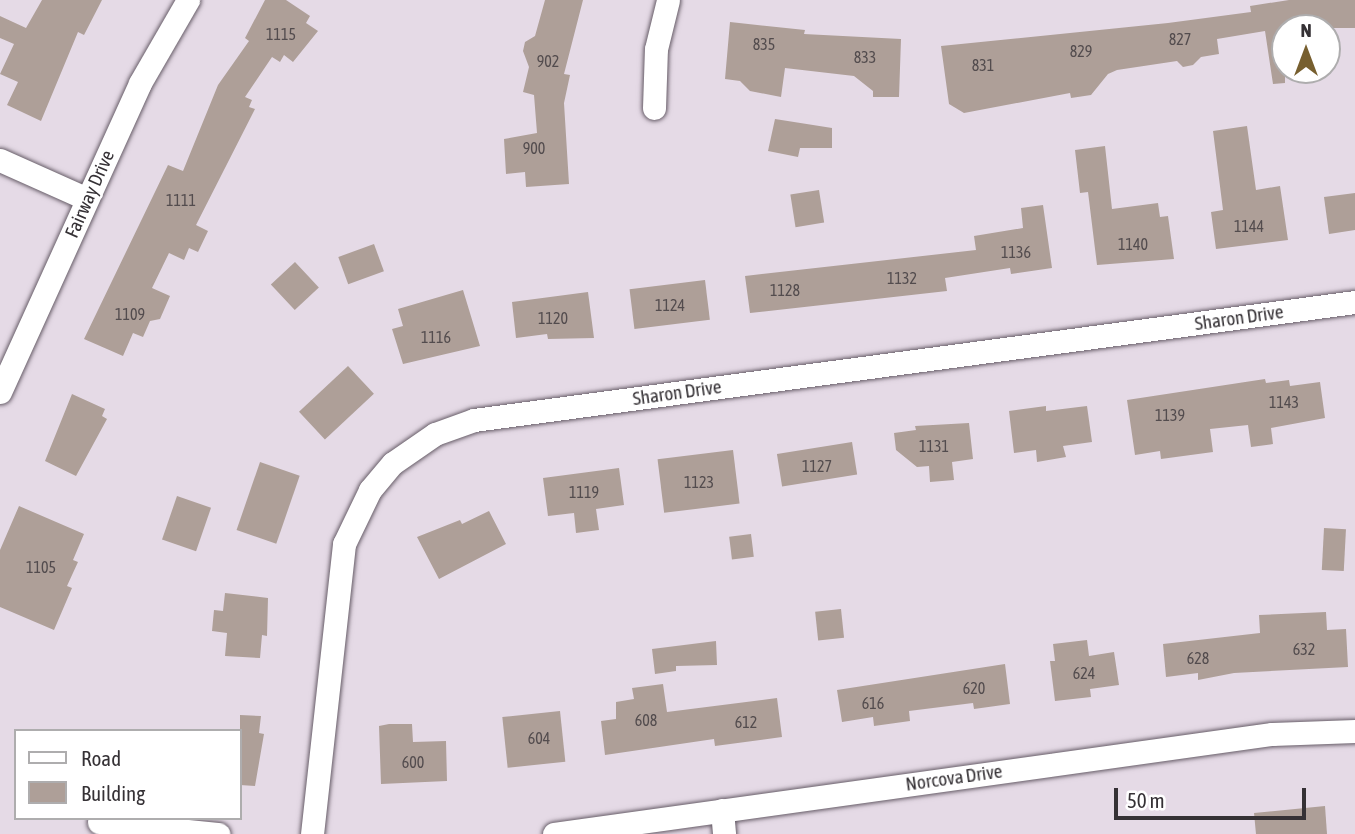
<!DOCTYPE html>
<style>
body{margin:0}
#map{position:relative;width:1355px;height:834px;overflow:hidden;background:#e5dae6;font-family:"Asap Condensed",sans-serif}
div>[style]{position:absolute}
.building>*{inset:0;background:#ae9f98;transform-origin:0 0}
.roads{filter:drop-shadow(0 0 2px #675d68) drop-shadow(0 0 2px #675d68)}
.street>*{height:23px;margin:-11.5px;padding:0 11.5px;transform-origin:11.5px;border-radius:11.5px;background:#fff}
span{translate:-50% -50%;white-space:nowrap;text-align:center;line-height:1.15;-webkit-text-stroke:5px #fff;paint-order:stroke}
.number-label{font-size:16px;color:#534c4e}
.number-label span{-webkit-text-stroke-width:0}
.street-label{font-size:19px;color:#353135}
.legend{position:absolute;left:14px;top:729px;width:228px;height:91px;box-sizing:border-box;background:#fff;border:2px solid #aeadae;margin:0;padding:9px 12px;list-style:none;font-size:21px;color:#353135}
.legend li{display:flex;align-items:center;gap:14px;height:35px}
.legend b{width:35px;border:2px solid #aeadae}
.north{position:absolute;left:1271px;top:14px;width:70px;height:70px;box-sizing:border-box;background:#fff;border:2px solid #aeadae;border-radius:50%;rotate:0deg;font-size:19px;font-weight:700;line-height:28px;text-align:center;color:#353135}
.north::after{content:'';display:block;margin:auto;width:24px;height:32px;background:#775f2f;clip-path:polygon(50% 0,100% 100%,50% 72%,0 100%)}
.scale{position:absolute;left:1114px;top:788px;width:192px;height:32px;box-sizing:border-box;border:4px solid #353135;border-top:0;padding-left:9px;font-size:21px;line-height:24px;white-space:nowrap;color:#353135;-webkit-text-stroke:5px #fff;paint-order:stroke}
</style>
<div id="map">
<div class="building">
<i style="clip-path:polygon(42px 0,102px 0,84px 35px,78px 32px,41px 121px,7px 105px,18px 82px,0 74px,14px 44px,0 38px,0 16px,26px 28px)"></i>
<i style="clip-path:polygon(265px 0,286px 0,310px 16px,306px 23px,318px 31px,293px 62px,284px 55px,280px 62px,272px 57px,245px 97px,252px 100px,249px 107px,255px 109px,196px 225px,208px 231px,198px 252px,189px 248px,184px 260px,169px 253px,152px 288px,170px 296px,160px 319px,150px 321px,143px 337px,133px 333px,123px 356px,84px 339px,168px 165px,183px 171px,218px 85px,249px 41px,245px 38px)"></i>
<i style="clip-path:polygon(545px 0,583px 0,564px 74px,570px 75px,564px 103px,569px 184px,526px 187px,525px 172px,506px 174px,504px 139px,537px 133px,534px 95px,523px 92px,529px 67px,523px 51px,525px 42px,535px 36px)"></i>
<i style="clip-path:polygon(1289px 0,1355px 0,1355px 28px,1285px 28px,1285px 83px,1273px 84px,1265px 31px,1217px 39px,1219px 54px,1201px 57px,1193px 65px,1183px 67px,1177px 61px,1117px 70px,1108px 74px,1091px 95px,1071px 98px,1070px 93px,964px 113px,949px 104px,941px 46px,1168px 23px,1251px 12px,1250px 6px)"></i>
<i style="clip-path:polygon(730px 22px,805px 30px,804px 34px,901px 39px,899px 97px,873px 97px,873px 91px,854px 76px,785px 68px,781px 97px,750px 91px,740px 81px,725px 79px)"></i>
<i style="clip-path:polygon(775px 119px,832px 128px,832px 148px,800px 148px,798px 157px,768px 151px)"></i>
<i style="clip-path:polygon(1247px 126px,1256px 190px,1280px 186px,1288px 240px,1216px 249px,1211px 212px,1223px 210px,1213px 131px)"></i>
<i style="clip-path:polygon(1105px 146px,1112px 209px,1158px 203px,1160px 217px,1168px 216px,1174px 259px,1097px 265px,1088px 192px,1080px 193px,1075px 150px)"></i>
<i style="left:819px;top:190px;width:33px;height:29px;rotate:81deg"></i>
<i style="clip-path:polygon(1355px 193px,1355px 230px,1329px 234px,1324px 197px)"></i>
<i style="clip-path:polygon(1043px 205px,1052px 268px,1011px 274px,1010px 268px,945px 278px,947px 291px,750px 313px,745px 276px,976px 250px,974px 236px,1023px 228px,1021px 208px)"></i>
<i style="left:374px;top:244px;width:29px;height:38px;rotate:70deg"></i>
<i style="left:295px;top:262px;width:35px;height:33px;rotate:47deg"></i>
<i style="left:705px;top:280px;width:40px;height:76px;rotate:83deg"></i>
<i style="clip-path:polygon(463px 290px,480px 346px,403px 364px,392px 329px,403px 326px,398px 309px)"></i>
<i style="clip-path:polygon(588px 292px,594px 338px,548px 339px,547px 334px,516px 338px,512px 302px)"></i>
<i style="left:348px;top:366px;width:38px;height:67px;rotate:47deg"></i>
<i style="clip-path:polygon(1265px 379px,1266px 383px,1289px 380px,1290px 386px,1320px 382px,1325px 418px,1271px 428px,1273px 444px,1251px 447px,1248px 425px,1210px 429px,1213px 452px,1161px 459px,1160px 451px,1135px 455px,1127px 400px)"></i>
<i style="clip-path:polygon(72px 394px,105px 409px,102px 416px,107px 419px,76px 476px,45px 461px)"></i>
<i style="clip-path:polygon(1046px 406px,1046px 411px,1087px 406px,1092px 442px,1063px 446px,1066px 457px,1037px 462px,1036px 450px,1014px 453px,1009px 411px)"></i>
<i style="clip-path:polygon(969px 423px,973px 459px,952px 462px,954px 480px,930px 482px,929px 466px,917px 467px,896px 450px,894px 433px,916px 430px,915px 426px)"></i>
<i style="left:852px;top:442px;width:33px;height:76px;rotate:81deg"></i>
<i style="left:733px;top:450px;width:54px;height:76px;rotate:83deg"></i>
<i style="left:260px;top:462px;width:42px;height:72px;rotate:19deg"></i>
<i style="clip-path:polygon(619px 468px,624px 505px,596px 509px,599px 530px,576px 533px,574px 513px,548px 516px,543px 478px)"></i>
<i style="left:177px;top:496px;width:36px;height:46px;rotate:19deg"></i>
<i style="clip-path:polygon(19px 506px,84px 534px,73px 560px,78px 562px,67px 586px,72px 588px,54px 630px,0 607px,0 550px)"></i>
<i style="clip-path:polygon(489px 511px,506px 544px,439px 579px,417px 537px,460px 520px,462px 524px)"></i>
<i style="left:1324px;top:528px;width:22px;height:42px;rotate:3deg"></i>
<i style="left:751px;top:534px;width:23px;height:22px;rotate:83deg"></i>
<i style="clip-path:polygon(225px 593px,268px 598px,267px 636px,262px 635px,260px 658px,225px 656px,227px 633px,212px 631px,214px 610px,223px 611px)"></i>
<i style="left:841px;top:609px;width:29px;height:26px;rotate:84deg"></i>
<i style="clip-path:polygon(1326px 612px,1327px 630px,1346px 629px,1348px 667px,1234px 673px,1198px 680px,1198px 673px,1166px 677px,1163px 644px,1260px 633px,1259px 615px)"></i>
<i style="clip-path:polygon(1087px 640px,1089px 656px,1114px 652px,1119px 685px,1090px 689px,1091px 697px,1055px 701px,1050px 661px,1055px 661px,1053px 644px)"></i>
<i style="clip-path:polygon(716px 641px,717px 665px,676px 666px,676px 671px,655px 674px,652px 649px)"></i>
<i style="clip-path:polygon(1005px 664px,1010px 704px,974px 709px,973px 703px,909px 711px,910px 721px,874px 726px,873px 717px,842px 722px,837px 690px)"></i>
<i style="clip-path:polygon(663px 684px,667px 712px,777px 698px,782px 737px,715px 746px,714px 739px,605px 755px,601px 721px,616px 719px,616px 702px,634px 699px,632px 688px)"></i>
<i style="left:560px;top:711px;width:51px;height:58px;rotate:84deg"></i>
<i style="clip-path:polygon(240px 715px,261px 716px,259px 733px,264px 734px,255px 786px,240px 785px)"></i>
<i style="clip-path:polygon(389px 724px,412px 724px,413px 742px,446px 741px,447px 781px,381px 784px,379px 726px)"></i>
<i style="clip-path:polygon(1325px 806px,1327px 834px,1256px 834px,1254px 813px)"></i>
</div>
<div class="roads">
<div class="street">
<i style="left:654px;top:108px;width:59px;rotate:-88.1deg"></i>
<i style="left:656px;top:49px;width:50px;rotate:-76.2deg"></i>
<i style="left:0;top:160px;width:95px;rotate:24.1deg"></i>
<i style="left:0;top:392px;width:339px;rotate:-65.6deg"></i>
<i style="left:140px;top:83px;width:96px;rotate:-60deg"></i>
<i style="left:722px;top:810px;width:24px;rotate:85deg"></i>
<i style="left:99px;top:822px;width:120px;rotate:5.8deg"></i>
<i style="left:312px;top:834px;width:292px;rotate:-83.7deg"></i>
<i style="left:344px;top:544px;width:60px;rotate:-64.3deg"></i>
<i style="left:370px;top:490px;width:35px;rotate:-50deg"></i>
<i style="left:393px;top:463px;width:51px;rotate:-34.6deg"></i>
<i style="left:435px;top:434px;width:41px;rotate:-19.7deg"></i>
<i style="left:474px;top:420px;width:889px;rotate:-7.63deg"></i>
<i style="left:554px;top:834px;width:725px;rotate:-7.93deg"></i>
<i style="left:1272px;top:734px;width:83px;rotate:-2.1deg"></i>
</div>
</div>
<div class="number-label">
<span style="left:281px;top:34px">1115</span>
<span style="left:1180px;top:39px">827</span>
<span style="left:764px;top:44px">835</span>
<span style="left:1081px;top:51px">829</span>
<span style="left:865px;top:57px">833</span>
<span style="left:548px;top:61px">902</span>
<span style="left:983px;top:65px">831</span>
<span style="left:534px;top:148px">900</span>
<span style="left:181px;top:200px">1111</span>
<span style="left:1249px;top:226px">1144</span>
<span style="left:1133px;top:244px">1140</span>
<span style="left:1016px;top:252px">1136</span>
<span style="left:902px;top:278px">1132</span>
<span style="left:785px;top:290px">1128</span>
<span style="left:670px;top:305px">1124</span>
<span style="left:130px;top:314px">1109</span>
<span style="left:553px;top:318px">1120</span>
<span style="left:436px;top:337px">1116</span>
<span style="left:1284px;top:402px">1143</span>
<span style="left:1170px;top:415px">1139</span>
<span style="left:934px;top:446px">1131</span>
<span style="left:817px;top:466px">1127</span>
<span style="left:699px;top:482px">1123</span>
<span style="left:584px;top:492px">1119</span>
<span style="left:41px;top:567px">1105</span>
<span style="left:1304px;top:649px">632</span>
<span style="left:1198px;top:658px">628</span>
<span style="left:1084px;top:673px">624</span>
<span style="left:974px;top:688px">620</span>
<span style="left:873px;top:703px">616</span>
<span style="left:646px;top:720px">608</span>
<span style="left:746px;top:722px">612</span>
<span style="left:539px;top:738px">604</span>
<span style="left:413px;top:762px">600</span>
</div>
<div class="street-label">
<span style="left:90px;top:194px;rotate:-66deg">Fairway Drive</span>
<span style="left:1239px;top:318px;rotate:-8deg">Sharon Drive</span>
<span style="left:677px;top:393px;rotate:-8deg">Sharon Drive</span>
<span style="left:954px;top:778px;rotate:-8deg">Norcova Drive</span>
</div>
<ul class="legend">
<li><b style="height:9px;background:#fff"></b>Road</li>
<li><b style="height:19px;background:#ae9f98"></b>Building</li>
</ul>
<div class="north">N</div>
<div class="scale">50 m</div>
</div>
